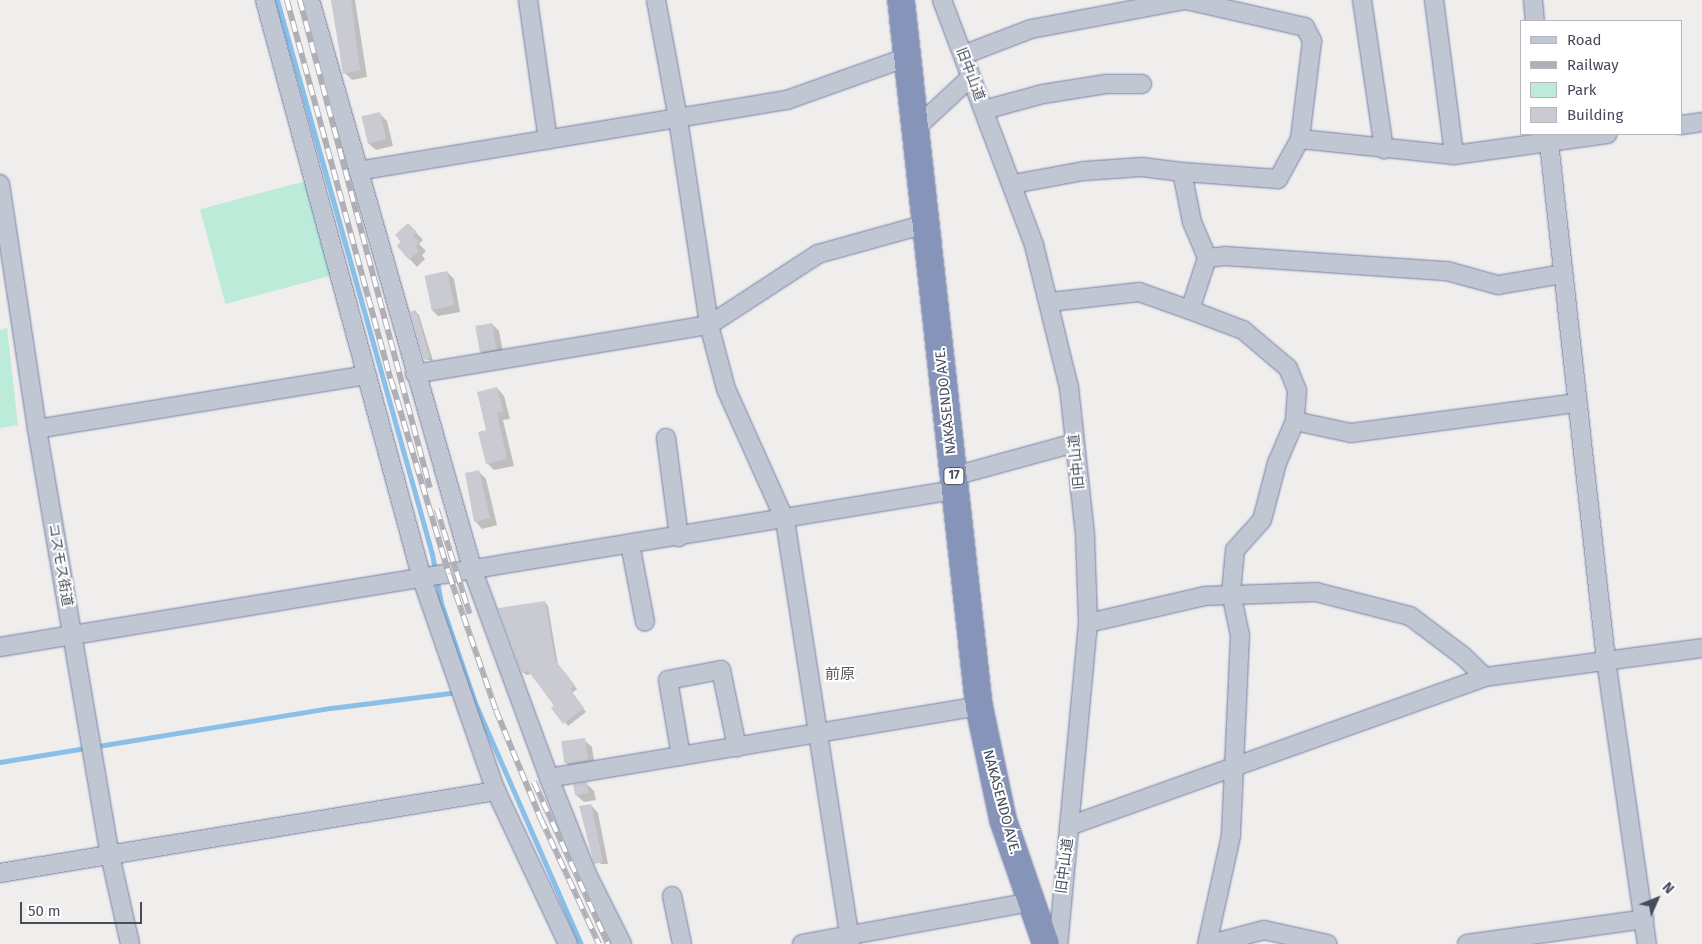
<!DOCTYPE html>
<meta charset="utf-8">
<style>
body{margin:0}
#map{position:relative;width:1702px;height:944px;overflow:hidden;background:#f0eded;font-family:"Fira Sans","Noto Sans JP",sans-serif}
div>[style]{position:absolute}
.green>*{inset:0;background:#bcecd9;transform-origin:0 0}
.shadow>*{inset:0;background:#0003}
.stream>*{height:5px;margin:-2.5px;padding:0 2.5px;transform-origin:2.5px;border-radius:2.5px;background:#8ac0e8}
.building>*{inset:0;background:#cacbd2;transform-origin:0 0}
.roads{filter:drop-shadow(0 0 1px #717fa6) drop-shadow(0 0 1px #717fa6)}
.minor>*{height:18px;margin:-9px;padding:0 9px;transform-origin:9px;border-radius:9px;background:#c0c6d2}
.highway>*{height:26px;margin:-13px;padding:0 13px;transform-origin:13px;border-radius:13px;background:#8694ba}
.rail>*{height:5.5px;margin-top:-2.75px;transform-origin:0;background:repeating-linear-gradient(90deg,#fff 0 11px,#afb0b7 0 22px);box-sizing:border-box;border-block:1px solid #afb0b7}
span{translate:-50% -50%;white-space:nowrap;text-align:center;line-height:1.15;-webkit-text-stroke:4px #fff;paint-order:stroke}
.shield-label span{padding:1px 4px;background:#fff;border:1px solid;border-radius:4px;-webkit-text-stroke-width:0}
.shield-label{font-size:12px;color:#464c59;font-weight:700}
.street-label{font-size:14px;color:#464c59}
.neighbourhood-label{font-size:15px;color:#5a5c61}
.legend{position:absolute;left:1520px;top:20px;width:162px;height:115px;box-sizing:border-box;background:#fff;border:1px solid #b5b7bd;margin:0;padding:6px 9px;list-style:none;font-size:15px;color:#464c59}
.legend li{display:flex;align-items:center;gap:10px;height:25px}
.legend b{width:25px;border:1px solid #b5b7bd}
.north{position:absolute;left:1632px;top:874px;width:50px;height:50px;-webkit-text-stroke:4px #fff;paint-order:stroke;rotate:46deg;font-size:14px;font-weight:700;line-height:20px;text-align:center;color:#464c59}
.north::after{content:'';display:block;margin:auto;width:18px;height:22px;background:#464c59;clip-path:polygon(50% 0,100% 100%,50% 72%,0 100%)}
.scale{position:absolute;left:20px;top:902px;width:122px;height:22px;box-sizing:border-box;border:2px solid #464c59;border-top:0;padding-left:6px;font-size:15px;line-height:18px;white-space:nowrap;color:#464c59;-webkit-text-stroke:4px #fff;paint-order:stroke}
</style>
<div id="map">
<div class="green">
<i style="left:313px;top:179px;width:98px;height:117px;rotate:75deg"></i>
<i style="clip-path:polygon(7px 328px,18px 425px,0 428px,0 330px)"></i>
</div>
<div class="shadow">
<i style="clip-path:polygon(331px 0,355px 0,367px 77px,352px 80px,345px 73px)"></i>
<i style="clip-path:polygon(379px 113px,387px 121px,393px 146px,376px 150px,368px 143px)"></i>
<i style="clip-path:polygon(408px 224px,423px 240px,419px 244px,426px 251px,422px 255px,425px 259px,417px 267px,398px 246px)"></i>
<i style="clip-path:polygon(447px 272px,454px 279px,460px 312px,438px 316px,431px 309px)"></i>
<i style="clip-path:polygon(416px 312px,419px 315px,433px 361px,425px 359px)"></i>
<i style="clip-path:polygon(492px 324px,499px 331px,504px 357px,489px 359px,481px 352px)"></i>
<i style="clip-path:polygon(497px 388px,504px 396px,510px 419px,503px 420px,514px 466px,494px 470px,487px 463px,487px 431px)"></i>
<i style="clip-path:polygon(479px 472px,486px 479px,497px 525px,482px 529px,475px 521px)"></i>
<i style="clip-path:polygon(545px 602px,548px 606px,558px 665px,577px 689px,572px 693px,586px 712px,568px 726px,532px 674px,526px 675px,523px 672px)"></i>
<i style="clip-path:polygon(584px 740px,592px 747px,595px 767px,573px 770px,566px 763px)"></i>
<i style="clip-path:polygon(587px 784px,594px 791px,596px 800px,584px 802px,576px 795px)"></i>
<i style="clip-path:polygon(591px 805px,598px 813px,608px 864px,601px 864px,593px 857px)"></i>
</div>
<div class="stream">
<i style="left:277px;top:0;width:575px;rotate:74.37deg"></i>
<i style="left:432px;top:554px;width:50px;rotate:79.6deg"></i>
<i style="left:441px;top:603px;width:106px;rotate:71.2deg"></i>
<i style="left:475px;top:703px;width:263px;rotate:66.3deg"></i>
<i style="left:0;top:762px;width:335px;rotate:-9.3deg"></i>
<i style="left:331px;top:708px;width:128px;rotate:-7.2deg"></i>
</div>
<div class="building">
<i style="clip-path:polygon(331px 0,351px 0,360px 70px,343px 74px)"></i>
<i style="left:380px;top:112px;width:28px;height:19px;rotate:77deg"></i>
<i style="clip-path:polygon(408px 223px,417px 232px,413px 236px,420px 242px,415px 247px,419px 251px,409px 260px,397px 246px,401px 242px,395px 235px)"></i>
<i style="left:447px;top:271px;width:35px;height:23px;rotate:78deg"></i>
<i style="left:416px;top:310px;width:50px;height:6px;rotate:74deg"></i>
<i style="left:492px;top:323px;width:27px;height:17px;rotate:80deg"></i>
<i style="clip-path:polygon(497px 387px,503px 411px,497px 413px,507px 459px,486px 464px,478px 432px,486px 430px,477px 392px)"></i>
<i style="clip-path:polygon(479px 470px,490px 518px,474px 522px,465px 473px)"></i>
<i style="clip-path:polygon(545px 601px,555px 660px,575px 685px,570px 689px,584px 708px,563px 724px,551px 708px,554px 705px,528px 671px,522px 673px,498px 608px)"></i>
<i style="left:585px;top:738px;width:22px;height:24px;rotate:82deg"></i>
<i style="left:587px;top:782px;width:11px;height:14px;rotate:80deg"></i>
<i style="clip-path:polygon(591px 804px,603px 862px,594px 864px,579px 806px)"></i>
</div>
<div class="roads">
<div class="minor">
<i style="left:265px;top:0;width:600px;rotate:74.83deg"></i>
<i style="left:422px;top:579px;width:225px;rotate:70.8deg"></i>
<i style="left:496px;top:791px;width:169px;rotate:64.8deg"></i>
<i style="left:310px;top:0;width:594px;rotate:74.07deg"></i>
<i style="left:473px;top:571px;width:221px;rotate:69.8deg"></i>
<i style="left:528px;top:0;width:141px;rotate:81.9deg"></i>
<i style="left:656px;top:0;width:121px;rotate:79.5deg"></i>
<i style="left:678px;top:119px;width:208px;rotate:81.4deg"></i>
<i style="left:709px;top:325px;width:66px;rotate:75.1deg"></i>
<i style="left:726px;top:389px;width:144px;rotate:65.8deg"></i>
<i style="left:785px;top:520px;width:429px;rotate:81.2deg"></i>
<i style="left:942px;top:0;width:262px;rotate:69.4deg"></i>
<i style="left:1034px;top:245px;width:146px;rotate:76.2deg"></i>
<i style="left:1069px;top:387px;width:149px;rotate:83.8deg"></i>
<i style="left:1085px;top:535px;width:88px;rotate:88deg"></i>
<i style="left:1088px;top:623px;width:322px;rotate:95.3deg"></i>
<i style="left:1186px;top:0;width:122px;rotate:12.8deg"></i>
<i style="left:1305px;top:27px;width:16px;rotate:63deg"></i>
<i style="left:1312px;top:41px;width:99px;rotate:97deg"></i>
<i style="left:1300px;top:139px;width:46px;rotate:118.8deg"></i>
<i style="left:1278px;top:179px;width:96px;rotate:-175.8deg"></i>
<i style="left:1182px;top:172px;width:51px;rotate:78.7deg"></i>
<i style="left:1192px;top:222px;width:39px;rotate:67deg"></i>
<i style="left:1362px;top:0;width:151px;rotate:81.6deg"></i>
<i style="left:1434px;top:0;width:156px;rotate:82.6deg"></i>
<i style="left:1533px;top:0;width:21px;rotate:85deg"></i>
<i style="left:963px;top:55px;width:73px;rotate:-20.9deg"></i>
<i style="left:1031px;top:29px;width:157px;rotate:-10.7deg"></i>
<i style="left:984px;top:110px;width:61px;rotate:-15.2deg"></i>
<i style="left:1043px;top:94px;width:64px;rotate:-9deg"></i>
<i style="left:1106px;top:84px;width:36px"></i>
<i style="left:1681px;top:125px;width:21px;rotate:-8deg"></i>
<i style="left:915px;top:129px;width:76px;rotate:-42.9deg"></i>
<i style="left:1548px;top:134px;width:529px;rotate:83.71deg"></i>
<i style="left:1606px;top:660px;width:287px;rotate:81.8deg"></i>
<i style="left:1300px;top:139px;width:155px;rotate:5.9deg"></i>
<i style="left:1454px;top:155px;width:155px;rotate:-7.8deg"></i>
<i style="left:358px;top:171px;width:435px;rotate:-9.4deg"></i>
<i style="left:787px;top:100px;width:128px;rotate:-19.6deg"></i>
<i style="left:0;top:184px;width:248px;rotate:81.4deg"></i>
<i style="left:37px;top:429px;width:432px;rotate:80.3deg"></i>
<i style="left:110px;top:855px;width:91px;rotate:77.3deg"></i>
<i style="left:1013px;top:184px;width:72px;rotate:-10.4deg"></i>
<i style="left:1084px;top:171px;width:58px;rotate:-3.9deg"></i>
<i style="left:1142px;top:167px;width:40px;rotate:7.1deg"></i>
<i style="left:1050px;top:302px;width:90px;rotate:-6.4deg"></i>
<i style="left:1139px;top:292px;width:54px;rotate:19.4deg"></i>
<i style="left:1190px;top:310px;width:55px;rotate:-71.9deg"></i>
<i style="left:1207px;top:258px;width:18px;rotate:-6deg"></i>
<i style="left:1225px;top:256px;width:223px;rotate:3.9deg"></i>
<i style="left:1447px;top:271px;width:53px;rotate:15.4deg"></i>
<i style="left:1498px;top:285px;width:66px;rotate:-9.6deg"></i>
<i style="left:1190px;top:310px;width:57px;rotate:20.7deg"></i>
<i style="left:1243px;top:330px;width:59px;rotate:40.2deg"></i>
<i style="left:1288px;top:368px;width:24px;rotate:68deg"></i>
<i style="left:1297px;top:390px;width:31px;rotate:94deg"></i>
<i style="left:1295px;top:421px;width:46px;rotate:113.2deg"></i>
<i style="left:1277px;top:463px;width:59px;rotate:104.7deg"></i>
<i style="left:1262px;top:520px;width:40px;rotate:132deg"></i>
<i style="left:1235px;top:550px;width:43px;rotate:95.3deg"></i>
<i style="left:1231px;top:593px;width:43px;rotate:77.9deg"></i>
<i style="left:1240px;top:635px;width:201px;rotate:92.6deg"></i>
<i style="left:1231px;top:836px;width:111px;rotate:102.5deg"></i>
<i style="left:415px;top:374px;width:298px;rotate:-9.5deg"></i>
<i style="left:709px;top:325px;width:130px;rotate:-33.1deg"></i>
<i style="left:818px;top:254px;width:112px;rotate:-15.5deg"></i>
<i style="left:1295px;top:421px;width:57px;rotate:12.1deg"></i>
<i style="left:1351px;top:433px;width:228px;rotate:-7.6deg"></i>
<i style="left:37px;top:429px;width:334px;rotate:-9.3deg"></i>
<i style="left:666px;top:438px;width:100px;rotate:82.5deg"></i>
<i style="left:954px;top:476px;width:125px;rotate:-15.3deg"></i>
<i style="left:630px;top:544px;width:79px;rotate:79.1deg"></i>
<i style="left:1088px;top:623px;width:120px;rotate:-13deg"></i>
<i style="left:1205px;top:596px;width:111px;rotate:-2.1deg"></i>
<i style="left:1316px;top:592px;width:97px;rotate:14.3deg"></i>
<i style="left:1410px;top:616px;width:66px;rotate:37deg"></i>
<i style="left:1463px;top:656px;width:30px;rotate:44deg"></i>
<i style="left:0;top:647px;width:968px;rotate:-9.34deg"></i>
<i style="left:681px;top:756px;width:77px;rotate:-99.7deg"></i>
<i style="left:668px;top:680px;width:54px;rotate:-10.7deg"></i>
<i style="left:721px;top:670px;width:79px;rotate:78.3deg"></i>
<i style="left:1069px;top:826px;width:442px;rotate:-19.7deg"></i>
<i style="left:1485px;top:677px;width:219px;rotate:-7.6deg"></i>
<i style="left:0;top:873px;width:503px;rotate:-9.39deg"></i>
<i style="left:672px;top:896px;width:49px;rotate:78.2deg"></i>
<i style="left:622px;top:944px;width:78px;rotate:-116.6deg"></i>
<i style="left:587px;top:874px;width:103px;rotate:-111.6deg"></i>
<i style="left:549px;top:778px;width:436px;rotate:-9.5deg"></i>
<i style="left:802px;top:944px;width:232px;rotate:-10.4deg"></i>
<i style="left:1211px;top:944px;width:55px;rotate:-14.8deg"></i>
<i style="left:1264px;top:930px;width:65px;rotate:12.5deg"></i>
<i style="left:1467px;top:944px;width:179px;rotate:-8deg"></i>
</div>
<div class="highway">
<i style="left:901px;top:0;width:710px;rotate:83.7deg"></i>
<i style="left:979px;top:706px;width:116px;rotate:78.1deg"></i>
<i style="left:1003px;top:820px;width:131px;rotate:70.9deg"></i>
</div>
</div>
<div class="rail">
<i style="left:287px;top:0;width:393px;rotate:74.7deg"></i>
<i style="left:391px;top:379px;width:203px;rotate:73.4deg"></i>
<i style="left:449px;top:574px;width:144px;rotate:70.9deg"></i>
<i style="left:496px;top:710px;width:118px;rotate:67.6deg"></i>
<i style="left:541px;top:819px;width:138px;rotate:65.1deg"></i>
<i style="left:300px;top:0;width:505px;rotate:75.08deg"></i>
<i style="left:437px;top:509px;width:110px;rotate:72.6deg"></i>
<i style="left:534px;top:782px;width:178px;rotate:65.4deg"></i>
</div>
<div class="shield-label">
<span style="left:954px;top:476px">17</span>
</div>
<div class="street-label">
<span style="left:970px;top:74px;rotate:69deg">旧中山道</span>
<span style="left:946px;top:401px;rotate:-96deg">NAKASENDO AVE.</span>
<span style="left:1077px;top:462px;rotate:-96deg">旧中山道</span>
<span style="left:60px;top:565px;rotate:80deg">コスモス街道</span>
<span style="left:1001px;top:802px;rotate:75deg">NAKASENDO AVE.</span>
<span style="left:1065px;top:866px;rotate:-83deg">旧中山道</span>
</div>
<div class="neighbourhood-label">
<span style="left:840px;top:675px">前原</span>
</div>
<ul class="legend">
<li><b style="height:6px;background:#c0c6d2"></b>Road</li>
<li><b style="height:6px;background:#afb0b7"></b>Railway</li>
<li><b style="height:14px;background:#bcecd9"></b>Park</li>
<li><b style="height:14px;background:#cacbd2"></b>Building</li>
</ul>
<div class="north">N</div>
<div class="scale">50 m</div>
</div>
